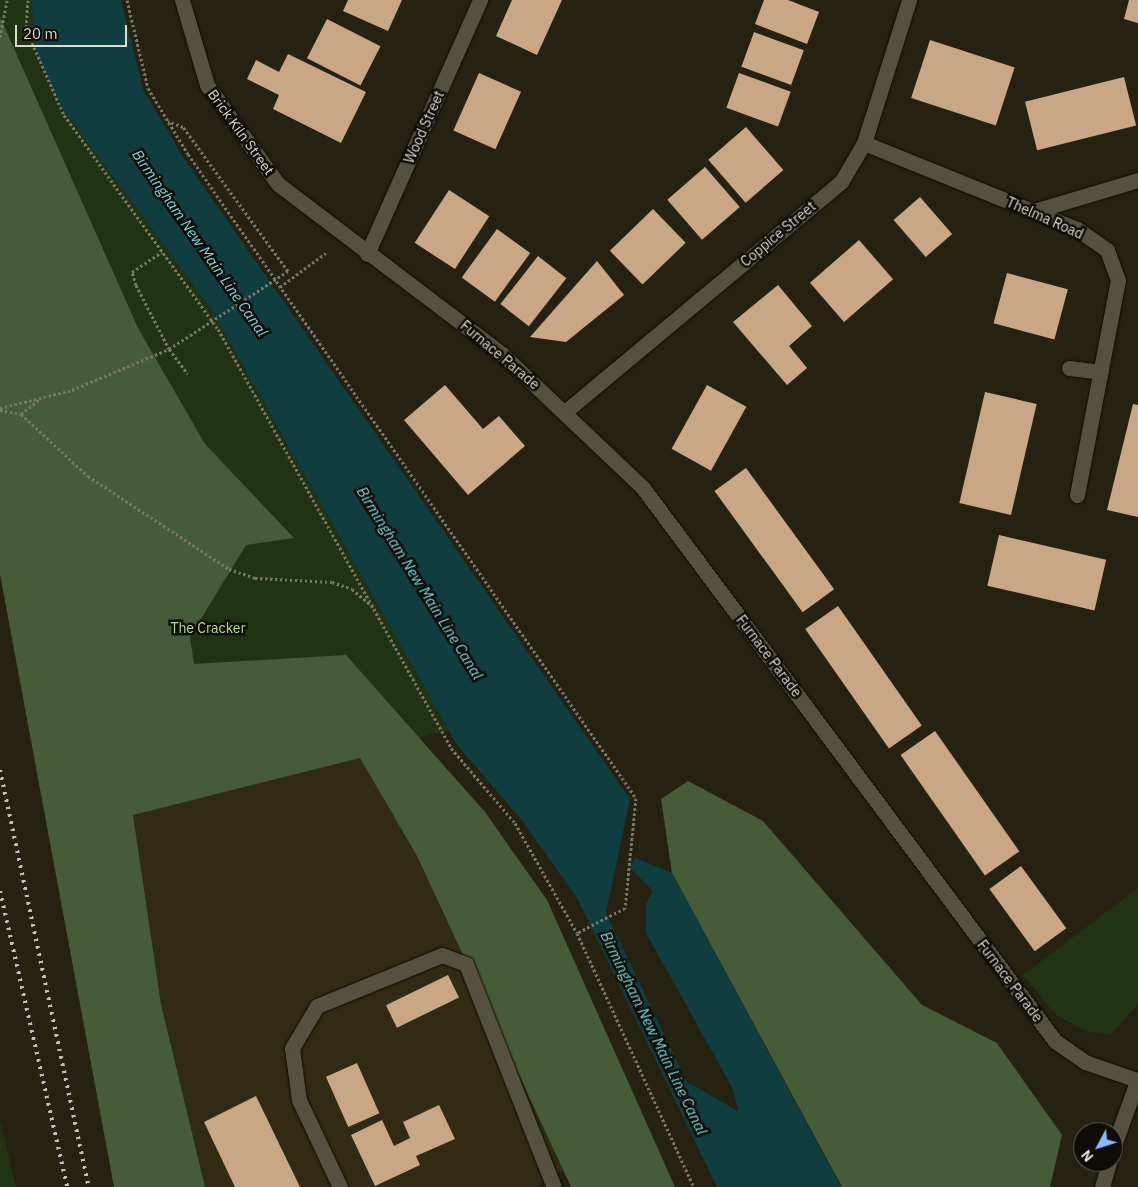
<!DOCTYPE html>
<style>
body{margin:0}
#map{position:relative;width:1138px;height:1187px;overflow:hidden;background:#262211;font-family:"IBM Plex Sans",sans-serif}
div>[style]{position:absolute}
.built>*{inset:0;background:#312b13}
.green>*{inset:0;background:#223314}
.forest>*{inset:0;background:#465b37}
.water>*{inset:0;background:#0f3d40}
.building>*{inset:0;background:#c9a785;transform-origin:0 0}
.path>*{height:3px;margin-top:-1.5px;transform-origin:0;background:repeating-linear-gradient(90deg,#797668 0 2.5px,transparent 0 5px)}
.roads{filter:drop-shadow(0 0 1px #0f0c01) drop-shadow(0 0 1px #0f0c01)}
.minor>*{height:15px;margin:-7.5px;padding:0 7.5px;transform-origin:7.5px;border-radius:7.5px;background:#55513f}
.rail>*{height:4px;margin-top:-2px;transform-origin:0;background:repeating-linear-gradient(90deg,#c3c0b5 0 2.5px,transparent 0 7.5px)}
.path-bridge>*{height:3px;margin-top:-1.5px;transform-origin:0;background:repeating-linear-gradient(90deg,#797668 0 2.5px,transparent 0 5px)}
span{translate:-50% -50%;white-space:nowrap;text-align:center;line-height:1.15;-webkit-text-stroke:5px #0e0c05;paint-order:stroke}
.street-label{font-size:14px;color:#dddad0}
.park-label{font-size:14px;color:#b7db9d}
.water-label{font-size:15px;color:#7ad9e0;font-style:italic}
.north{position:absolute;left:1073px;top:1122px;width:50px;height:50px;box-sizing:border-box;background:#0e0c05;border:1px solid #615e56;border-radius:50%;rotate:230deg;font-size:14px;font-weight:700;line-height:20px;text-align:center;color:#dddad0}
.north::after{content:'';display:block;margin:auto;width:18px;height:22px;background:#88bafc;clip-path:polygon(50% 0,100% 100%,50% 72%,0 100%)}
.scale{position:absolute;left:15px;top:25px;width:112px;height:22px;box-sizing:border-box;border:2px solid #dddad0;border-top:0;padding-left:6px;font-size:15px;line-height:18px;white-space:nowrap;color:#dddad0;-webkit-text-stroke:4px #0e0c05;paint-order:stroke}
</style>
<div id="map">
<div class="built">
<i style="clip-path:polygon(360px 757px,417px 856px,563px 1170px,535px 1187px,205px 1187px,161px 1004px,133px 814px)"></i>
</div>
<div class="green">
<i style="clip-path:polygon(0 0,31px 0,37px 56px,63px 109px,211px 309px,449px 730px,133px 814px,0 449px)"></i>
<i style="clip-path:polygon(1138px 888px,1138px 1004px,1110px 1036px,1086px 1031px,1056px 1015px,1023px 975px)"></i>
<i style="clip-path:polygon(0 1120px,16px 1187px,0 1187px)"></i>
</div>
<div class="forest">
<i style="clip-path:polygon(0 17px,138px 328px,205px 444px,294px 538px,246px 545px,190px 637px,194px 664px,346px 655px,485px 812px,547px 900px,675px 1187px,571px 1187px,417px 856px,360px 758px,133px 815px,161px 1004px,205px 1187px,114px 1187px,0 574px)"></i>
<i style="clip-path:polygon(688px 781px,763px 821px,922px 1005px,997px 1043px,1062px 1135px,1050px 1187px,842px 1187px,672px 873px,661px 799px)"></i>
</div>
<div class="water">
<i style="clip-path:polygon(31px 0,121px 0,143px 89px,183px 157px,630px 799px,606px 913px,687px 1082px,738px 1111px,733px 1089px,646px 933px,646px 904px,653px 891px,630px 868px,635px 858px,672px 873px,841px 1187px,717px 1187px,577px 898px,520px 818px,457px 745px,211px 309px,63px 109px,37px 56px)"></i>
</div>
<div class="building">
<i style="clip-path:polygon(348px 0,402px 0,388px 31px,343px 11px)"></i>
<i style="clip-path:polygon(512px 0,562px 0,537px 55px,496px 36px)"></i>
<i style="clip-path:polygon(764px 0,788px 0,819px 12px,807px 44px,755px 24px)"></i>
<i style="clip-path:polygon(1129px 0,1138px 0,1138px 23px,1124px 19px)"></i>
<i style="left:327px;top:19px;width:60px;height:44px;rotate:27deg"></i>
<i style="left:754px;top:32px;width:53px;height:37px;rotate:20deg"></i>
<i style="left:930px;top:40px;width:89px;height:61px;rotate:18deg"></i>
<i style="clip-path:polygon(288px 54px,366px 92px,341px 143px,273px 109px,279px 95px,247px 79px,256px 60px,279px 72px)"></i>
<i style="left:479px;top:73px;width:46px;height:63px;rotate:24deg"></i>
<i style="left:739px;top:73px;width:55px;height:37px;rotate:20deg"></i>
<i style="left:1124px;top:77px;width:50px;height:102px;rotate:76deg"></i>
<i style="left:746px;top:127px;width:57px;height:50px;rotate:49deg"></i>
<i style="left:705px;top:167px;width:53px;height:50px;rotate:49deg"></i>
<i style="left:449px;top:190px;width:48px;height:63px;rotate:33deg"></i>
<i style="left:920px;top:197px;width:49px;height:35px;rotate:49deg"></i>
<i style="left:653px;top:209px;width:47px;height:60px;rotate:46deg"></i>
<i style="left:497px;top:229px;width:41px;height:60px;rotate:36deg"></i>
<i style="left:859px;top:240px;width:52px;height:65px;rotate:49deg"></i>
<i style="left:538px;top:256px;width:36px;height:61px;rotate:38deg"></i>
<i style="clip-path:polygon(597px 261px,624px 295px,566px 342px,530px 337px)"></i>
<i style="left:1007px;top:273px;width:63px;height:52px;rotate:15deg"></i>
<i style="clip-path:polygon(778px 285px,812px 326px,789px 346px,807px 368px,787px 385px,733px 322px)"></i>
<i style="clip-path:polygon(445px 385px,483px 429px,499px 416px,525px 446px,468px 495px,404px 420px)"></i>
<i style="left:707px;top:385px;width:45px;height:73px;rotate:29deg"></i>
<i style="left:985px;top:392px;width:53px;height:114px;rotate:13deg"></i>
<i style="clip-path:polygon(1133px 404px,1138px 405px,1138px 517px,1107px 510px)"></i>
<i style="left:746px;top:468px;width:150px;height:39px;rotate:54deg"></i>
<i style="left:999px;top:535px;width:110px;height:52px;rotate:13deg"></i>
<i style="left:838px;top:606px;width:146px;height:40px;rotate:55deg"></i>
<i style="left:935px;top:731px;width:147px;height:42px;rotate:55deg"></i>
<i style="left:1021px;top:866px;width:77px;height:39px;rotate:54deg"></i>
<i style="left:448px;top:975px;width:25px;height:69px;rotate:64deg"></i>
<i style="left:357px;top:1063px;width:55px;height:34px;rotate:66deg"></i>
<i style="clip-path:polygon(256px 1096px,300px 1187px,235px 1187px,204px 1122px)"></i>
<i style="clip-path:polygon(439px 1105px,455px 1139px,416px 1156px,420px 1165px,375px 1186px,351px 1135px,382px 1120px,394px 1146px,410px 1138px,403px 1122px)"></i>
</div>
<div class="path">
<i style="left:28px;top:0;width:29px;rotate:94deg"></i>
<i style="left:26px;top:29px;width:94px;rotate:66.2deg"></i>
<i style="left:64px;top:115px;width:264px;rotate:54.3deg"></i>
<i style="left:218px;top:329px;width:479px;rotate:60.9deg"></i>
<i style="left:451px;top:748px;width:99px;rotate:49.5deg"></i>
<i style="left:515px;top:823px;width:126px;rotate:60.6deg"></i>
<i style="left:577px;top:933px;width:280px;rotate:65.3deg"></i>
<i style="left:127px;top:0;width:90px;rotate:76.6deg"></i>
<i style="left:148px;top:88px;width:77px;rotate:58.8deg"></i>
<i style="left:188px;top:154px;width:784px;rotate:55.18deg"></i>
<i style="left:636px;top:798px;width:111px;rotate:95.7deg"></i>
<i style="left:625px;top:908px;width:54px;rotate:152.5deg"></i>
<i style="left:0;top:37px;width:38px;rotate:-79deg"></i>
<i style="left:136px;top:285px;width:14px;rotate:-107deg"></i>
<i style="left:132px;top:272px;width:36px;rotate:-34deg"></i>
<i style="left:280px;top:287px;width:57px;rotate:-36.5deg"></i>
<i style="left:0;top:408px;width:74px;rotate:-14deg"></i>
<i style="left:72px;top:390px;width:105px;rotate:-22.9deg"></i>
<i style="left:169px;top:349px;width:31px;rotate:53deg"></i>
<i style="left:0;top:410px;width:21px;rotate:11deg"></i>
<i style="left:21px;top:414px;width:91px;rotate:42.8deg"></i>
<i style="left:88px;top:476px;width:169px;rotate:33.4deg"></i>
<i style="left:229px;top:569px;width:28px;rotate:19deg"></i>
<i style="left:255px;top:578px;width:77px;rotate:3deg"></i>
<i style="left:332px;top:582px;width:21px;rotate:19deg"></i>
<i style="left:352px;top:589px;width:30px;rotate:40deg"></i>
<i style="left:21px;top:414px;width:24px;rotate:-38deg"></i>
</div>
<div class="roads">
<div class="minor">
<i style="left:182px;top:0;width:89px;rotate:73.6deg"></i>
<i style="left:207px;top:85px;width:122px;rotate:54.4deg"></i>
<i style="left:278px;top:184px;width:281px;rotate:37.2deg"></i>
<i style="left:502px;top:354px;width:195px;rotate:43.5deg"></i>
<i style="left:643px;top:488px;width:690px;rotate:53.31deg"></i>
<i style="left:1055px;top:1041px;width:37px;rotate:35deg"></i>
<i style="left:1085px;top:1062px;width:55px;rotate:19.1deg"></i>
<i style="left:864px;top:143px;width:230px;rotate:22deg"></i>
<i style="left:1077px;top:229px;width:37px;rotate:35deg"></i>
<i style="left:1107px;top:250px;width:32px;rotate:70deg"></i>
<i style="left:1118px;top:280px;width:219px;rotate:100.8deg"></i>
<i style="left:1034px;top:211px;width:109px;rotate:-16.6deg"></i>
<i style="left:367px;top:254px;width:278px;rotate:-66deg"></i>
<i style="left:1069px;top:368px;width:32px;rotate:7deg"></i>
<i style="left:566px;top:411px;width:358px;rotate:-39.8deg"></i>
<i style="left:841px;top:182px;width:45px;rotate:-59.5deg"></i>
<i style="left:864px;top:143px;width:150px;rotate:-72.5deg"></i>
<i style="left:1113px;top:1148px;width:73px;rotate:-70.1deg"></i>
<i style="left:340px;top:1187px;width:96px;rotate:-115.2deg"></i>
<i style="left:299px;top:1100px;width:52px;rotate:-97.7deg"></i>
<i style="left:292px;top:1048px;width:49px;rotate:-59.2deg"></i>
<i style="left:317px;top:1006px;width:135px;rotate:-22.2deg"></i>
<i style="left:442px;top:955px;width:26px;rotate:21deg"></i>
<i style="left:466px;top:964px;width:240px;rotate:68.5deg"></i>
<i style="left:1102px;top:1187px;width:26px;rotate:-74deg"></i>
</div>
</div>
<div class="rail">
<i style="left:0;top:770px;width:426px;rotate:78deg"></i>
<i style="left:0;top:891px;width:303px;rotate:77.2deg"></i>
</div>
<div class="path-bridge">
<i style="left:136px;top:285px;width:72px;rotate:62.7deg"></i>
<i style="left:169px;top:349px;width:142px;rotate:-33.2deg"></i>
<i style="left:288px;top:271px;width:178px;rotate:-126.1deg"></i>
<i style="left:183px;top:127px;width:16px;rotate:-158deg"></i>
</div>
<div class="street-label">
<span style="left:424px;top:127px;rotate:-66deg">Wood Street</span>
<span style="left:241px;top:132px;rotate:54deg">Brick Kiln Street</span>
<span style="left:1045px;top:218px;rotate:24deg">Thelma Road</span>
<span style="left:778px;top:234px;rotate:-40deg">Coppice Street</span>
<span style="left:500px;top:355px;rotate:40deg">Furnace Parade</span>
<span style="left:769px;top:656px;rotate:53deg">Furnace Parade</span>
<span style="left:1010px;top:981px;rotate:53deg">Furnace Parade</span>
</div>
<div class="park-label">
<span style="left:208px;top:628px">The Cracker</span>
</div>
<div class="water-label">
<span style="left:200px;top:243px;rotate:55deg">Birmingham New Main Line Canal</span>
<span style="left:420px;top:583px;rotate:58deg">Birmingham New Main Line Canal</span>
<span style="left:654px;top:1033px;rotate:64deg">Birmingham New Main Line Canal</span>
</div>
<div class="north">N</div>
<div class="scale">20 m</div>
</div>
